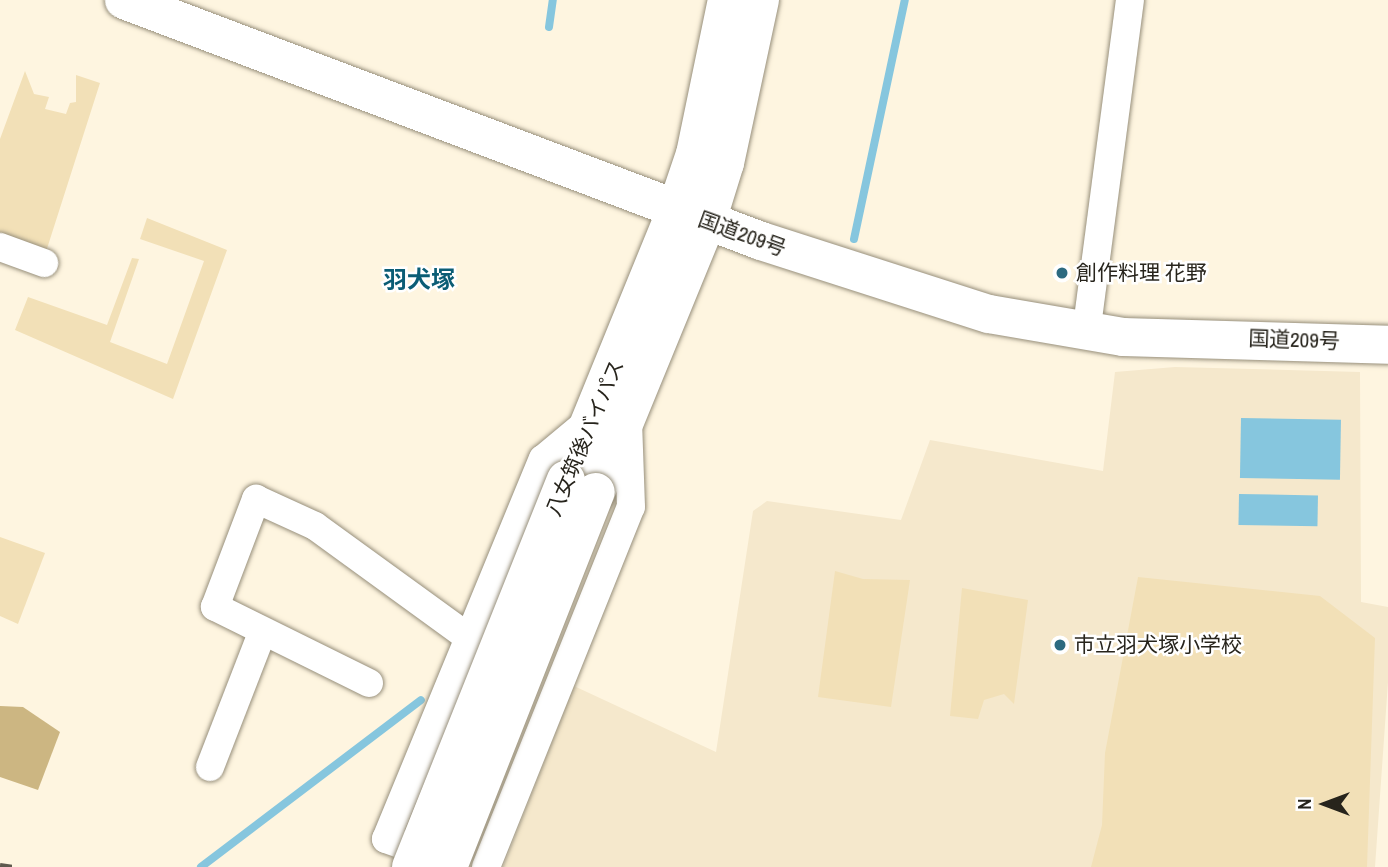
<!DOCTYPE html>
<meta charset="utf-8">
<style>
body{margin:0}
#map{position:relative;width:1388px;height:867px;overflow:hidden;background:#fef5e0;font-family:"Archivo Narrow","Noto Sans JP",sans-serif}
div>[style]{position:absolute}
.built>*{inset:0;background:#f5e8cc}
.green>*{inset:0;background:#f2e0b7}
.forest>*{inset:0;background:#ccb682}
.water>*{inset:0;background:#86c6de;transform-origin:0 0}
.stream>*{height:8px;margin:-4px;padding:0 4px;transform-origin:4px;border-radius:4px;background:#86c6de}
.roads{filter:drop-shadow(0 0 2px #978f7b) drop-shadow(0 0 2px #978f7b)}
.minor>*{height:28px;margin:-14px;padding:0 14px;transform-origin:14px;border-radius:14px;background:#fff}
.trunk>*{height:38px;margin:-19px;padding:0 19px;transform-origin:19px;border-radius:19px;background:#fff}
.rail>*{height:5px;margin-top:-2.5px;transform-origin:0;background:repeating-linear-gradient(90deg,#5e594e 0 12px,transparent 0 24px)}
.bridges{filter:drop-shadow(0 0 2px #978f7b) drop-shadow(0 0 2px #978f7b)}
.trunk-bridge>*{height:38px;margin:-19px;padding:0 19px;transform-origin:19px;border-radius:19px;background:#fff}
.dots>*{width:19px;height:19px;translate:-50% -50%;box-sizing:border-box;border:4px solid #fff;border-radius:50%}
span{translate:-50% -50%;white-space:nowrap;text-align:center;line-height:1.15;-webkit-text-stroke:5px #fff;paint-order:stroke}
.street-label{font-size:21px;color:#27241c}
.poi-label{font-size:21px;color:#27241c}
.left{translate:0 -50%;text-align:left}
.quarter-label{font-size:24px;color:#0b5d75;font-weight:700}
.north{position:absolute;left:1290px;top:769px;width:70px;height:70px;-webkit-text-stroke:5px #fff;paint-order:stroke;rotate:270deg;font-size:19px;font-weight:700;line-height:28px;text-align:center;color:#27241c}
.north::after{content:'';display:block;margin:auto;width:24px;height:32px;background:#27241c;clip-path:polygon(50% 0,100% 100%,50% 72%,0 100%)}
</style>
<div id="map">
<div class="built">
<i style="clip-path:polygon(1175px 367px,1360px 372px,1361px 602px,1388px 607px,1388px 682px,1375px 867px,503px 867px,574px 686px,716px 752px,753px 511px,767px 501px,901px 520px,930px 440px,1103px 471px,1115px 372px)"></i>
</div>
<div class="green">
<i style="clip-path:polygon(25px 71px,34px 94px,49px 97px,45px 109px,66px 114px,70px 103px,76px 102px,76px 75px,100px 83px,44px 258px,0 239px,0 139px)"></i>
<i style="clip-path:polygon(147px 218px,227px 250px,173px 399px,15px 330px,28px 297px,107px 325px,132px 258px,139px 259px,110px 342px,167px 364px,204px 261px,140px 239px)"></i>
<i style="clip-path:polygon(0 537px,45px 553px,18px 624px,0 616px)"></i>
<i style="clip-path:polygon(835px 571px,863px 579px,910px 580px,891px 707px,818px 697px)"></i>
<i style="clip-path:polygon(1138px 577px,1320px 596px,1375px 638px,1367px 867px,1091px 867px,1102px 825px,1105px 753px)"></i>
<i style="clip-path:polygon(962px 588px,1028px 600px,1014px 704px,1004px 694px,984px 700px,978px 719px,950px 716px)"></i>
</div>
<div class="forest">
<i style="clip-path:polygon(0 706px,23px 707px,60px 732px,38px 790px,0 777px)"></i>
</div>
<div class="water">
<i style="left:1241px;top:418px;width:100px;height:60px;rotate:1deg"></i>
<i style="left:1239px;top:494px;width:79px;height:31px;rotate:1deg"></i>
</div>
<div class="stream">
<i style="left:549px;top:27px;width:27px;rotate:-82deg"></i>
<i style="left:854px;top:239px;width:244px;rotate:-78deg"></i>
<i style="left:201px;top:867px;width:276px;rotate:-37.2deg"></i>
</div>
<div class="roads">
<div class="minor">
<i style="left:0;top:247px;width:47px;rotate:20deg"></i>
<i style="left:1086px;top:334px;width:337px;rotate:-82.5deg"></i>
<i style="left:369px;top:683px;width:172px;rotate:-153.7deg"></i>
<i style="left:215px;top:607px;width:116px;rotate:-69.2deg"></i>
<i style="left:256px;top:499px;width:65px;rotate:24.6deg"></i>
<i style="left:315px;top:526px;width:190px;rotate:36deg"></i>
<i style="left:210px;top:767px;width:144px;rotate:-68.8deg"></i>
<i style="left:434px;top:856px;width:51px;rotate:-160.5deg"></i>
<i style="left:386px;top:839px;width:411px;rotate:-67.6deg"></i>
<i style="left:543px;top:459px;width:53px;rotate:-39.7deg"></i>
<i style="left:486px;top:867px;width:388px;rotate:-68.1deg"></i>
<i style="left:631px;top:507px;width:86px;rotate:-92deg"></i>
</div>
<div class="trunk">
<i style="left:124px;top:0;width:681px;rotate:20.72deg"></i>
<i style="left:761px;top:241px;width:239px;rotate:17.8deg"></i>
<i style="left:989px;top:314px;width:136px;rotate:9.7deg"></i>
<i style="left:1123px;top:337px;width:265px;rotate:1.7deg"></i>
<i style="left:566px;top:480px;width:292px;rotate:-67.8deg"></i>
<i style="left:676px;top:210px;width:59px;rotate:-71.3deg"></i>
<i style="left:695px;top:154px;width:157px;rotate:-78.3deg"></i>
<i style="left:596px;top:492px;width:293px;rotate:-67.7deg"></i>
<i style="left:707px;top:221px;width:61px;rotate:-72.8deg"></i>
<i style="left:725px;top:163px;width:167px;rotate:-77.9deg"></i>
</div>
</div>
<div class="rail">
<i style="left:0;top:865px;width:14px;rotate:8deg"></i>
</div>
<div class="bridges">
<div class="trunk-bridge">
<i style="left:411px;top:867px;width:417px;rotate:-68.2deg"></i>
<i style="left:448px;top:867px;width:403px;rotate:-68.5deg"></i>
</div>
</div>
<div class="dots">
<i style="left:1062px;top:273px;background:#2c6a80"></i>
<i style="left:1060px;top:645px;background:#2c6a80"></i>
</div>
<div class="street-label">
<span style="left:742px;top:234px;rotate:20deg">国道209号</span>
<span style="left:1294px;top:340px;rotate:2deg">国道209号</span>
<span style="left:585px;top:438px;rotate:-67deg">八女筑後バイパス</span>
</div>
<div class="poi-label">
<span class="left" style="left:1076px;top:273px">創作料理 花野</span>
<span class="left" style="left:1074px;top:645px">市立羽犬塚小学校</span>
</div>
<div class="quarter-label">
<span style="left:419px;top:280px">羽犬塚</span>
</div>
<div class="north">N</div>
</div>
